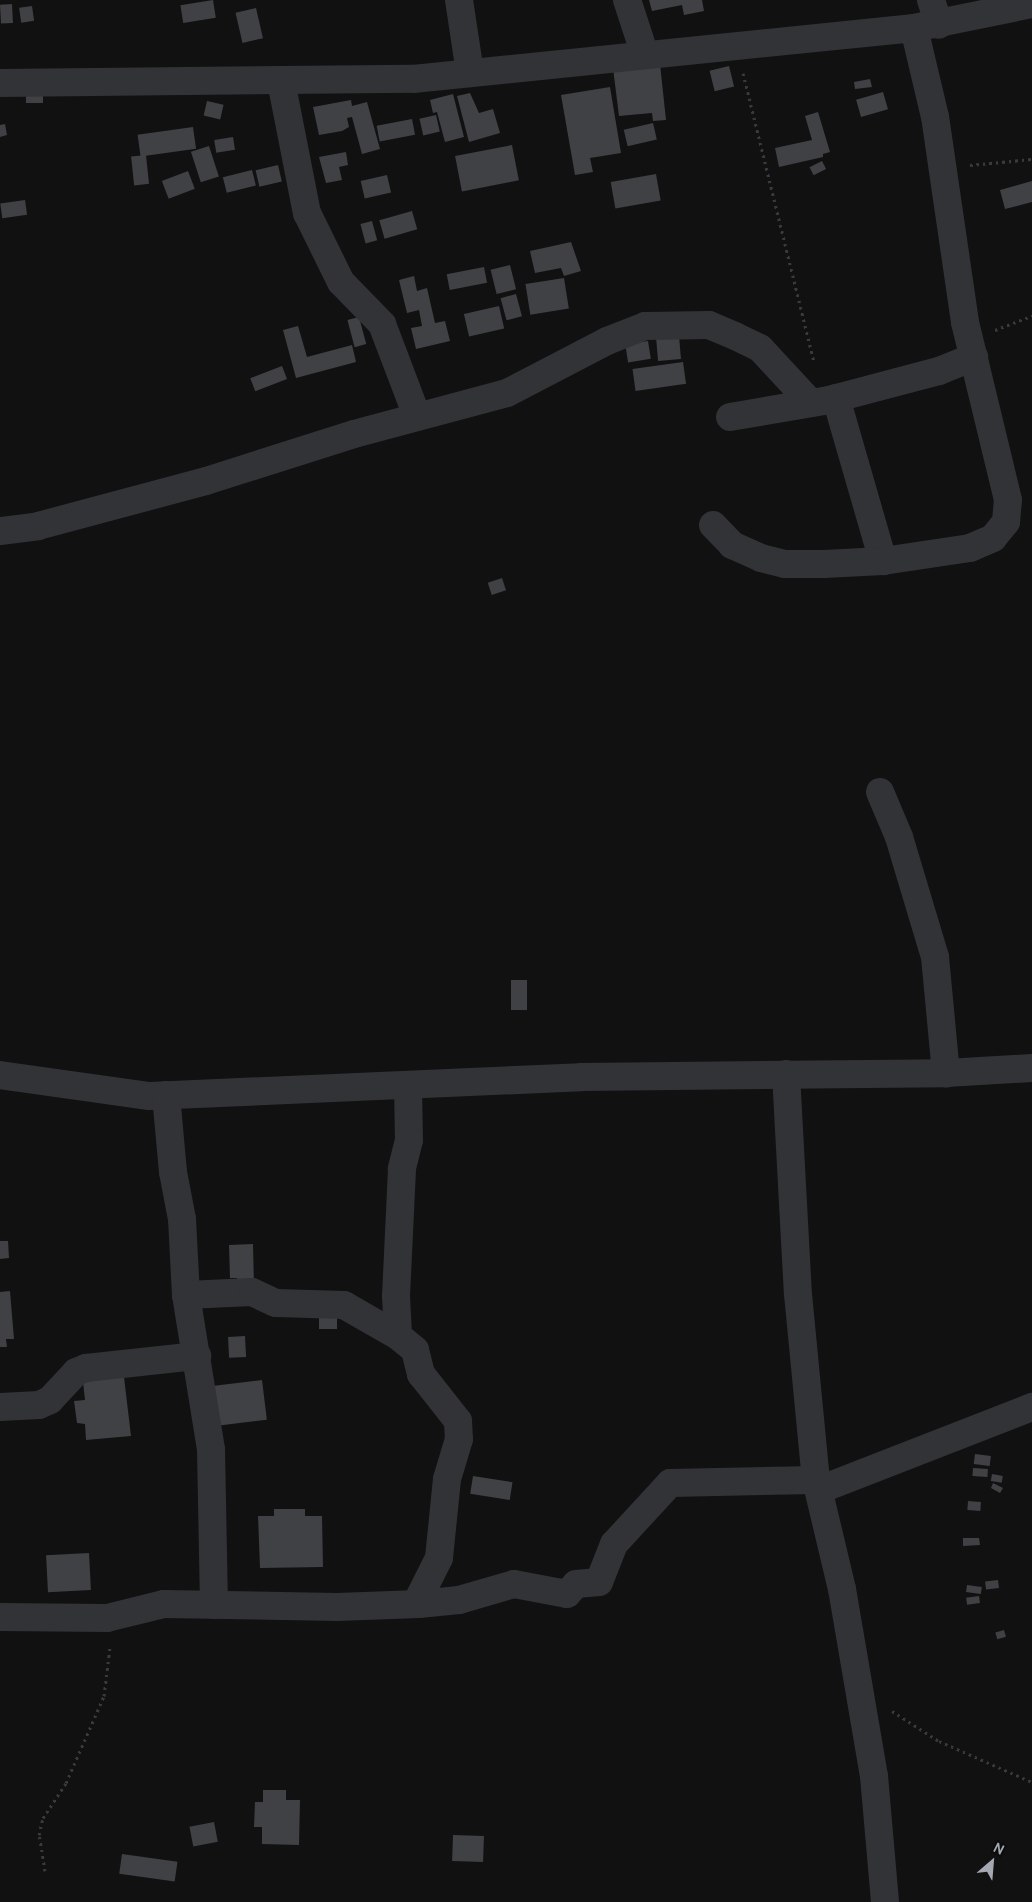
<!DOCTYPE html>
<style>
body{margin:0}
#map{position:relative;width:1032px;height:1902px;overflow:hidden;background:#111112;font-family:Cabin,sans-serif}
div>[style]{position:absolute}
.building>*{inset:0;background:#404145;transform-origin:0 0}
.path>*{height:3px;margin-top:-1.5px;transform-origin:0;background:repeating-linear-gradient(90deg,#383a3e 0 2.5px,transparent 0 6.5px)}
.minor>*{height:28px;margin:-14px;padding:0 14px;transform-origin:14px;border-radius:14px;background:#323337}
.tertiary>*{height:28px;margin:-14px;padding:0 14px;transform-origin:14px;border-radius:14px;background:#323337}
span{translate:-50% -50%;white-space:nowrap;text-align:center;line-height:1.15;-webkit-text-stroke:4px #0c0c0d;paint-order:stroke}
.north{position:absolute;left:967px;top:1837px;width:50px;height:50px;-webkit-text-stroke:4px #0c0c0d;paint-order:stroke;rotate:27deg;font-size:14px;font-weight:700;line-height:20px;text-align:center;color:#a3a8b2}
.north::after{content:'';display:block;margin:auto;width:18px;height:22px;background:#a3a8b2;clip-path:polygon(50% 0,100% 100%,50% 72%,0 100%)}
</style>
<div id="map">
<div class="building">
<i style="left:213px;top:0;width:18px;height:33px;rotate:81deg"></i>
<i style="clip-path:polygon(649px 0,702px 0,704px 11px,684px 15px,682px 5px,652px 11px)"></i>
<i style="left:12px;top:4px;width:19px;height:12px;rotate:87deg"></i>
<i style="left:32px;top:6px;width:15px;height:13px;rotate:82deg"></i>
<i style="left:256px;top:8px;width:31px;height:21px;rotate:77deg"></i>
<i style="clip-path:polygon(660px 64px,666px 120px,653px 121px,652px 113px,619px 116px,613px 68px)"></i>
<i style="left:729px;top:66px;width:21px;height:20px;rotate:76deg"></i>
<i style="clip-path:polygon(870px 79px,872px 87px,855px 89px,854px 82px)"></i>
<i style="clip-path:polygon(610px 87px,621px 153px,590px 158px,593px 172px,575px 175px,561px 95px)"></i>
<i style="left:26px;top:90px;width:17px;height:13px"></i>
<i style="left:883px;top:92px;width:18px;height:28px;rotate:74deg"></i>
<i style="clip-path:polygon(470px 93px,479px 113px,493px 109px,500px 133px,469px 142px,457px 96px)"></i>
<i style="clip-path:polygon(453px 94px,464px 137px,445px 142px,437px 112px,433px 113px,430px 100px)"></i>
<i style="clip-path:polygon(351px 100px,352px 106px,367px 102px,380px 149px,362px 154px,352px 117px,347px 118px,349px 127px,342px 131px,319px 135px,313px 107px)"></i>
<i style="left:207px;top:101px;width:17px;height:15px;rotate:13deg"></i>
<i style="clip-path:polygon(818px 112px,830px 152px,823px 154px,823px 157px,779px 167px,775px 148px,812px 140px,805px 116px)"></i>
<i style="left:436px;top:115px;width:17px;height:17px;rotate:77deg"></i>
<i style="left:412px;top:119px;width:16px;height:36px;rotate:79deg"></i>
<i style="left:653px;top:123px;width:17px;height:30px;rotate:77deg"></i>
<i style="clip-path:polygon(5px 124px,7px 135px,0 137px,0 125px)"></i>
<i style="left:193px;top:127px;width:22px;height:56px;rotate:82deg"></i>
<i style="left:233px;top:137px;width:13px;height:19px;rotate:81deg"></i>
<i style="left:512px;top:145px;width:36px;height:58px;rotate:79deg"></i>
<i style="left:209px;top:146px;width:32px;height:19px;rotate:72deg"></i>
<i style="clip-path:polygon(346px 152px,348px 165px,339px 167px,342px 180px,326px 183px,319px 157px)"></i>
<i style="left:146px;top:155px;width:29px;height:15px;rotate:84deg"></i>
<i style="left:822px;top:161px;width:9px;height:14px;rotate:63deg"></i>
<i style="left:278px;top:165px;width:17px;height:23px;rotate:77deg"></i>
<i style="left:252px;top:170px;width:16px;height:30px;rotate:76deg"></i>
<i style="left:188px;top:171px;width:19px;height:28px;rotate:69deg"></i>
<i style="left:656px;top:174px;width:27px;height:46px;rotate:80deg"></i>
<i style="left:387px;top:175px;width:18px;height:27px;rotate:77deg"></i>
<i style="clip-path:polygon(1032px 181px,1032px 202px,1005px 209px,1000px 190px)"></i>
<i style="left:25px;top:200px;width:15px;height:25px;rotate:82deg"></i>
<i style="left:412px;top:211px;width:19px;height:34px;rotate:74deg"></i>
<i style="left:372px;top:221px;width:20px;height:12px;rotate:75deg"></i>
<i style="clip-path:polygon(571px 242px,581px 271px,564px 276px,561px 268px,535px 273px,530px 251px)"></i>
<i style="left:510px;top:265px;width:25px;height:20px;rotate:76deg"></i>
<i style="left:484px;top:267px;width:16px;height:38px;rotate:79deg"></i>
<i style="clip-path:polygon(414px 276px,417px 291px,427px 288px,435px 323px,445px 321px,450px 341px,416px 349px,411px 328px,422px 326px,419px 310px,407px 313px,399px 280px)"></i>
<i style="left:564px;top:278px;width:31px;height:39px;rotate:81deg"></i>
<i style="left:516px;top:294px;width:23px;height:16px;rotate:75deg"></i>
<i style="left:499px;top:306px;width:23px;height:36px;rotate:77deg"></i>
<i style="left:359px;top:317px;width:28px;height:12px;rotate:75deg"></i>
<i style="clip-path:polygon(298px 326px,307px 357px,352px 345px,356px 362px,296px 378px,283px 330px)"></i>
<i style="left:679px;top:336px;width:23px;height:23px;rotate:85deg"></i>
<i style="left:648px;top:341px;width:18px;height:23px;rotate:81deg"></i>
<i style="left:683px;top:362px;width:22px;height:51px;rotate:82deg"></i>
<i style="left:282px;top:366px;width:14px;height:34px;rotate:69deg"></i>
<i style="left:502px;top:578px;width:13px;height:15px;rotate:72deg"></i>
<i style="left:511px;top:980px;width:16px;height:30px"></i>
<i style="clip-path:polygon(0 1241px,8px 1241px,9px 1258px,0 1259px)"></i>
<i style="clip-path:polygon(253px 1244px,254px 1286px,238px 1286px,237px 1278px,230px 1278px,229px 1245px)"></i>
<i style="clip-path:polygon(10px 1291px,14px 1339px,6px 1339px,7px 1347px,0 1347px,0 1292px)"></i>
<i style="left:319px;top:1310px;width:18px;height:19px"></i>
<i style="left:245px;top:1336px;width:21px;height:17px;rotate:87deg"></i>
<i style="clip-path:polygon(124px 1377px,131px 1436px,86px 1440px,85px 1424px,77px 1423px,74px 1401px,85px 1400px,83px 1382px)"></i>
<i style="left:262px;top:1380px;width:40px;height:50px;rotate:83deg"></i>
<i style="left:975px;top:1454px;width:16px;height:10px;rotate:7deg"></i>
<i style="left:973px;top:1468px;width:15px;height:8px;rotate:4deg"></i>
<i style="left:992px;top:1474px;width:11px;height:7px;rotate:10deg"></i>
<i style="left:473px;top:1476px;width:40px;height:18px;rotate:9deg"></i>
<i style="clip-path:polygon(993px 1483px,1003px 1488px,1000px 1493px,991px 1488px)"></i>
<i style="left:968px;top:1501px;width:13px;height:9px;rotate:4deg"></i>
<i style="clip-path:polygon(274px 1509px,305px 1509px,305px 1516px,322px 1516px,323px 1567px,260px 1568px,258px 1516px,274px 1516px)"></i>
<i style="clip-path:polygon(963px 1538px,979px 1538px,980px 1545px,963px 1546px)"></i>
<i style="left:89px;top:1553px;width:37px;height:43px;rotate:87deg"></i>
<i style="left:998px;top:1580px;width:8px;height:13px;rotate:83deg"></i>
<i style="left:967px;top:1585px;width:15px;height:7px;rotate:8deg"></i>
<i style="left:979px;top:1596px;width:7px;height:13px;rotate:82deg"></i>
<i style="left:1004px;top:1630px;width:7px;height:9px;rotate:74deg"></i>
<i style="clip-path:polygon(263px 1790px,286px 1790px,286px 1800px,300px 1800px,299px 1845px,262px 1844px,262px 1827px,254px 1827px,255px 1802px,263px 1802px)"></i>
<i style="left:214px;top:1822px;width:20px;height:25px;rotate:79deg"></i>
<i style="left:453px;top:1835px;width:31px;height:26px;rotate:2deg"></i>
<i style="left:122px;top:1854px;width:56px;height:20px;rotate:8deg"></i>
</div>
<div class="path">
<i style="left:743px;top:73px;width:299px;rotate:76.2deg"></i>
<i style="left:970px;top:165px;width:62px;rotate:-5.5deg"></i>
<i style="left:995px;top:330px;width:40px;rotate:-21deg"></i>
<i style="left:892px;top:1711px;width:56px;rotate:32.6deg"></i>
<i style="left:939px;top:1741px;width:102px;rotate:23.8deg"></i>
<i style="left:45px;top:1871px;width:36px;rotate:-99deg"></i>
<i style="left:39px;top:1835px;width:17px;rotate:-77deg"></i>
<i style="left:43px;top:1818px;width:42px;rotate:-56.7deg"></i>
<i style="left:66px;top:1783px;width:95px;rotate:-66.4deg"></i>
<i style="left:104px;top:1696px;width:49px;rotate:-83deg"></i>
</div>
<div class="minor">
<i style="left:459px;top:0;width:74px;rotate:81.4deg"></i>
<i style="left:627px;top:0;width:58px;rotate:71.9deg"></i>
<i style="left:931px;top:0;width:26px;rotate:72deg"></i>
<i style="left:281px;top:81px;width:135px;rotate:78.9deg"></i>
<i style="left:307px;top:213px;width:77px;rotate:63.8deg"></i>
<i style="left:341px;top:282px;width:59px;rotate:45.7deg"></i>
<i style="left:382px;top:324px;width:98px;rotate:69.2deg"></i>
<i style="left:836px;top:398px;width:170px;rotate:73.9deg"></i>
<i style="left:730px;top:417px;width:100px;rotate:-9.7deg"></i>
<i style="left:829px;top:400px;width:114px;rotate:-14.8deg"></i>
<i style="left:939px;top:371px;width:38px;rotate:-22deg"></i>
<i style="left:713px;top:525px;width:28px;rotate:46deg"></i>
<i style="left:732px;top:545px;width:32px;rotate:24deg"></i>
<i style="left:761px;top:558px;width:25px;rotate:14deg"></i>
<i style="left:785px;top:564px;width:39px"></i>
<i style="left:824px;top:564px;width:59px;rotate:-2.9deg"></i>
<i style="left:883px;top:561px;width:88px;rotate:-8.5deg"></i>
<i style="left:970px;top:548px;width:25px;rotate:-23deg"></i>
<i style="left:993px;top:538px;width:21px;rotate:-51deg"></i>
<i style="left:1006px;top:522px;width:22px;rotate:-85deg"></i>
<i style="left:1008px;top:500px;width:183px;rotate:-103.6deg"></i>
<i style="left:965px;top:322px;width:207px;rotate:-98.3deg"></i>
<i style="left:935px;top:117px;width:91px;rotate:-103.3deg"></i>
<i style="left:0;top:531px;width:38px;rotate:-7deg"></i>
<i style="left:38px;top:526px;width:174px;rotate:-15deg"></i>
<i style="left:206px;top:481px;width:155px;rotate:-17.6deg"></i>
<i style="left:354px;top:434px;width:158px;rotate:-15deg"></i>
<i style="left:507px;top:393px;width:113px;rotate:-27.5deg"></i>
<i style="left:607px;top:341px;width:41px;rotate:-21.5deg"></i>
<i style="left:645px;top:326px;width:64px;rotate:-0.9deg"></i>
<i style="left:709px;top:325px;width:28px;rotate:23deg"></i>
<i style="left:735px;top:336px;width:28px;rotate:26deg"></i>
<i style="left:760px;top:348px;width:75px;rotate:47.2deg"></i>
<i style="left:880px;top:792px;width:49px;rotate:67.1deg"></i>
<i style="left:899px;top:837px;width:125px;rotate:73.3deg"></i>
<i style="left:935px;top:957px;width:117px;rotate:84.6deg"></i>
<i style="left:786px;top:1074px;width:220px;rotate:86.9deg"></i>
<i style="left:798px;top:1294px;width:187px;rotate:84.5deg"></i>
<i style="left:816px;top:1480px;width:112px;rotate:76.6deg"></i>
<i style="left:842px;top:1589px;width:190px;rotate:80.3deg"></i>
<i style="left:874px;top:1776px;width:126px;rotate:85deg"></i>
<i style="left:0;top:1075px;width:151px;rotate:8deg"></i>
<i style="left:150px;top:1096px;width:431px;rotate:-2.5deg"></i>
<i style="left:581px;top:1077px;width:365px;rotate:-0.6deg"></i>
<i style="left:946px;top:1073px;width:86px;rotate:-3.3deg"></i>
<i style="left:408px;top:1085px;width:55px;rotate:89deg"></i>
<i style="left:409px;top:1140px;width:30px;rotate:104deg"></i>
<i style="left:402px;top:1169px;width:127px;rotate:92.7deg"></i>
<i style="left:396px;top:1296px;width:40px;rotate:87.1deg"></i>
<i style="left:398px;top:1336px;width:22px;rotate:39deg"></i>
<i style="left:415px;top:1350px;width:25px;rotate:76deg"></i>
<i style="left:421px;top:1374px;width:60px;rotate:51.8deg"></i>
<i style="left:458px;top:1421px;width:18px;rotate:87deg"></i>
<i style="left:459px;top:1439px;width:42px;rotate:106.7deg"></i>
<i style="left:447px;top:1479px;width:79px;rotate:95.8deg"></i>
<i style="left:439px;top:1558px;width:51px;rotate:116.6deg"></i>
<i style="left:166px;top:1095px;width:77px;rotate:84.8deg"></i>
<i style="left:173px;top:1172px;width:48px;rotate:79.2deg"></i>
<i style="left:182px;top:1219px;width:76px;rotate:87deg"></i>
<i style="left:186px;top:1295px;width:156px;rotate:80.8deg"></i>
<i style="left:211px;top:1449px;width:156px;rotate:88.9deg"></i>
<i style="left:186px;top:1295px;width:66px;rotate:-2.6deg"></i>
<i style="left:252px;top:1292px;width:26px;rotate:25deg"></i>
<i style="left:276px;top:1303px;width:68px;rotate:1.7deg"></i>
<i style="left:344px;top:1305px;width:62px;rotate:29.9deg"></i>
<i style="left:0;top:1407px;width:39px;rotate:-3deg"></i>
<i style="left:39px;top:1405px;width:12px;rotate:-24deg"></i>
<i style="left:50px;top:1400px;width:38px;rotate:-47deg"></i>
<i style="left:76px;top:1372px;width:11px;rotate:-22deg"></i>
<i style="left:86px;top:1368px;width:112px;rotate:-6.2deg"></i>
<i style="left:819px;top:1490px;width:229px;rotate:-21.3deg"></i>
<i style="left:0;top:1617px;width:107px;rotate:0.5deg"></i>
<i style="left:107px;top:1618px;width:59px;rotate:-13.8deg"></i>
<i style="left:164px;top:1604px;width:173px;rotate:1deg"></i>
<i style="left:337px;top:1607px;width:82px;rotate:-2.1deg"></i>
<i style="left:419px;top:1604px;width:40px;rotate:-5.7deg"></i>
<i style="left:459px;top:1600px;width:57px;rotate:-16.2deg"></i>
<i style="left:514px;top:1584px;width:54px;rotate:10.7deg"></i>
<i style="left:567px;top:1594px;width:13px;rotate:-48deg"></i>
<i style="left:576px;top:1584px;width:23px;rotate:-5deg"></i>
<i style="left:599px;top:1582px;width:41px;rotate:-68.5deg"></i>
<i style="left:614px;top:1544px;width:83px;rotate:-47.4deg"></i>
<i style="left:670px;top:1483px;width:146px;rotate:-1.2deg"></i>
</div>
<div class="tertiary">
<i style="left:0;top:83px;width:413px;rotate:-0.6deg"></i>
<i style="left:413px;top:79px;width:504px;rotate:-5.81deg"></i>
<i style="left:914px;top:28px;width:120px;rotate:-11.5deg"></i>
</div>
<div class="north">N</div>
</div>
